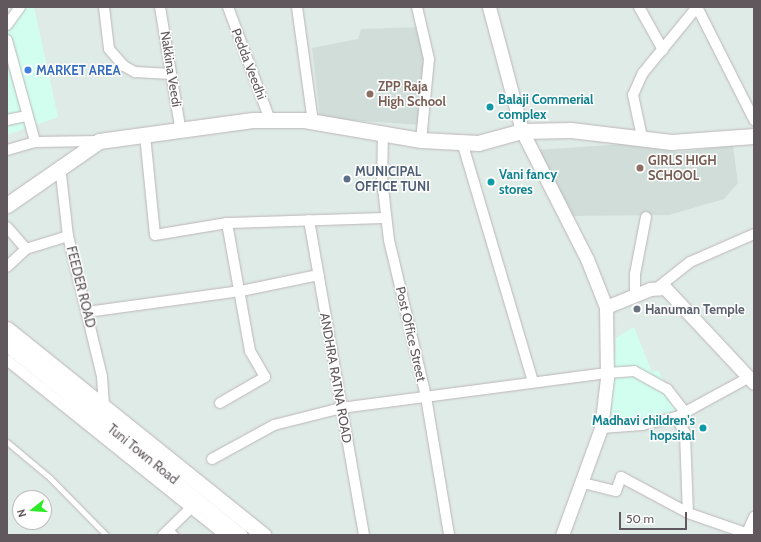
<!DOCTYPE html>
<style>
body{margin:0}
#map{position:relative;width:761px;height:542px;overflow:hidden;background:#dfebe7;font-family:Cabin,sans-serif}
div>[style]{position:absolute}
.commercial>*{inset:0;background:#d1feee}
.education>*{inset:0;background:#d0ddd9}
.roads{filter:drop-shadow(0 0 1px #bcb5b8) drop-shadow(0 0 1px #bcb5b8)}
.service>*{height:5px;margin:-2.5px;padding:0 2.5px;transform-origin:2.5px;border-radius:2.5px;background:#fff}
.minor>*{height:10px;margin:-5px;padding:0 5px;transform-origin:5px;border-radius:5px;background:#fff}
.tertiary>*{height:13px;margin:-6.5px;padding:0 6.5px;transform-origin:6.5px;border-radius:6.5px;background:#fff}
.secondary>*{height:15px;margin:-7.5px;padding:0 7.5px;transform-origin:7.5px;border-radius:7.5px;background:#fff}
.dots>*{width:11px;height:11px;translate:-50% -50%;box-sizing:border-box;border:2px solid #fff;border-radius:50%}
span{translate:-50% -50%;white-space:nowrap;text-align:center;line-height:1.15;-webkit-text-stroke:3px #fff;paint-order:stroke}
.street-label{font-size:13px;color:#60585d}
.shop-label{font-size:13px;color:#366cbe;font-weight:700}
.left{translate:0 -50%;text-align:left}
.education-label{font-size:13px;color:#785e54;font-weight:700}
.culture-label{font-size:13px;color:#0d838f;font-weight:700}
.right{translate:-100% -50%;text-align:right}
.service-label{font-size:13px;color:#4e5e75;font-weight:700}
.worship-label{font-size:13px;color:#5b616d;font-weight:700}
.frame{position:absolute;inset:0;border:8px solid #60585d;pointer-events:none}
.north{position:absolute;left:12px;top:490px;width:40px;height:40px;box-sizing:border-box;background:#fff;border:1px solid #bfbcbe;border-radius:50%;rotate:253deg;font-size:11px;font-weight:700;line-height:16px;text-align:center;color:#60585d}
.north::after{content:'';display:block;margin:auto;width:14px;height:18px;background:#2eea26;clip-path:polygon(50% 0,100% 100%,50% 72%,0 100%)}
.scale{position:absolute;left:619px;top:512px;width:68px;height:18px;box-sizing:border-box;border:2px solid #60585d;border-top:0;padding-left:5px;font-size:12px;line-height:14px;white-space:nowrap;color:#60585d;-webkit-text-stroke:3px #fff;paint-order:stroke}
</style>
<div id="map">
<div class="commercial">
<i style="clip-path:polygon(23px 7px,34px 7px,58px 117px,7px 135px,7px 24px)"></i>
<i style="clip-path:polygon(634px 327px,652px 372px,658px 370px,670px 391px,675px 389px,685px 408px,641px 420px,611px 420px,616px 338px)"></i>
</div>
<div class="education">
<i style="clip-path:polygon(422px 27px,424px 70px,421px 125px,320px 118px,312px 48px,358px 39px,361px 29px)"></i>
<i style="clip-path:polygon(625px 144px,677px 152px,733px 146px,738px 183px,724px 199px,669px 215px,569px 216px,536px 150px)"></i>
</div>
<div class="roads">
<div class="service">
<i style="left:7px;top:442px;width:56px;rotate:39.9deg"></i>
<i style="left:50px;top:478px;width:80px;rotate:45.5deg"></i>
<i style="left:170px;top:529px;width:8px;rotate:45deg"></i>
</div>
<div class="minor">
<i style="left:104px;top:7px;width:42px;rotate:83.2deg"></i>
<i style="left:109px;top:49px;width:23px;rotate:49deg"></i>
<i style="left:124px;top:66px;width:13px;rotate:29deg"></i>
<i style="left:135px;top:72px;width:36px;rotate:3deg"></i>
<i style="left:160px;top:7px;width:127px;rotate:80.5deg"></i>
<i style="left:228px;top:7px;width:121px;rotate:69.6deg"></i>
<i style="left:297px;top:7px;width:116px;rotate:82.1deg"></i>
<i style="left:417px;top:7px;width:53px;rotate:77deg"></i>
<i style="left:429px;top:59px;width:81px;rotate:95.6deg"></i>
<i style="left:639px;top:7px;width:49px;rotate:60.8deg"></i>
<i style="left:697px;top:7px;width:127px;rotate:63.2deg"></i>
<i style="left:7px;top:25px;width:22px;rotate:-54deg"></i>
<i style="left:7px;top:40px;width:106px;rotate:74.6deg"></i>
<i style="left:35px;top:142px;width:29px;rotate:164deg"></i>
<i style="left:7px;top:120px;width:19px;rotate:-12deg"></i>
<i style="left:383px;top:133px;width:46px;rotate:91.2deg"></i>
<i style="left:382px;top:179px;width:61px;rotate:83.5deg"></i>
<i style="left:389px;top:240px;width:161px;rotate:76.7deg"></i>
<i style="left:426px;top:397px;width:140px;rotate:80.5deg"></i>
<i style="left:145px;top:135px;width:100px;rotate:84.3deg"></i>
<i style="left:155px;top:235px;width:73px;rotate:-9.5deg"></i>
<i style="left:642px;top:137px;width:43px;rotate:-102.1deg"></i>
<i style="left:633px;top:95px;width:24px;rotate:-66deg"></i>
<i style="left:643px;top:73px;width:85px;rotate:-50.7deg"></i>
<i style="left:35px;top:142px;width:64px;rotate:-0.9deg"></i>
<i style="left:462px;top:142px;width:249px;rotate:73.5deg"></i>
<i style="left:60px;top:166px;width:70px;rotate:83.5deg"></i>
<i style="left:68px;top:236px;width:145px;rotate:76.4deg"></i>
<i style="left:102px;top:377px;width:31px;rotate:86deg"></i>
<i style="left:309px;top:220px;width:320px;rotate:80.1deg"></i>
<i style="left:7px;top:227px;width:29px;rotate:49deg"></i>
<i style="left:26px;top:249px;width:26px;rotate:137deg"></i>
<i style="left:26px;top:249px;width:44px;rotate:-17.2deg"></i>
<i style="left:656px;top:289px;width:43px;rotate:-38.5deg"></i>
<i style="left:690px;top:262px;width:70px;rotate:-23.6deg"></i>
<i style="left:635px;top:295px;width:21px;rotate:-90deg"></i>
<i style="left:635px;top:274px;width:58px;rotate:-79.1deg"></i>
<i style="left:87px;top:312px;width:155px;rotate:-7.8deg"></i>
<i style="left:241px;top:291px;width:79px;rotate:-11.7deg"></i>
<i style="left:7px;top:360px;width:280px;rotate:38.8deg"></i>
<i style="left:220px;top:403px;width:52px;rotate:-30deg"></i>
<i style="left:265px;top:377px;width:30px;rotate:-120deg"></i>
<i style="left:250px;top:351px;width:130px;rotate:-100.2deg"></i>
<i style="left:227px;top:223px;width:159px;rotate:-1.8deg"></i>
<i style="left:680px;top:415px;width:77px;rotate:-28.6deg"></i>
<i style="left:601px;top:428px;width:41px;rotate:-4.2deg"></i>
<i style="left:642px;top:425px;width:35px;rotate:-13deg"></i>
<i style="left:676px;top:417px;width:18px;rotate:61deg"></i>
<i style="left:685px;top:433px;width:80px;rotate:87.9deg"></i>
<i style="left:212px;top:459px;width:71px;rotate:-28.7deg"></i>
<i style="left:274px;top:425px;width:69px;rotate:-14.2deg"></i>
<i style="left:341px;top:408px;width:268px;rotate:-7.5deg"></i>
<i style="left:607px;top:373px;width:27px;rotate:-4deg"></i>
<i style="left:634px;top:371px;width:38px;rotate:29deg"></i>
<i style="left:667px;top:389px;width:29px;rotate:52deg"></i>
<i style="left:583px;top:483px;width:34px;rotate:14deg"></i>
<i style="left:616px;top:491px;width:15px;rotate:-70deg"></i>
<i style="left:621px;top:477px;width:76px;rotate:28.2deg"></i>
<i style="left:688px;top:513px;width:67px;rotate:19.2deg"></i>
<i style="left:163px;top:535px;width:40px;rotate:-44deg"></i>
<i style="left:746px;top:535px;width:20px;rotate:-66deg"></i>
</div>
<div class="tertiary">
<i style="left:489px;top:7px;width:128px;rotate:75.1deg"></i>
<i style="left:522px;top:131px;width:144px;rotate:63.1deg"></i>
<i style="left:587px;top:259px;width:52px;rotate:68.4deg"></i>
<i style="left:606px;top:307px;width:71px;rotate:89.2deg"></i>
<i style="left:607px;top:378px;width:50px;rotate:96.8deg"></i>
<i style="left:601px;top:428px;width:114px;rotate:110deg"></i>
<i style="left:606px;top:307px;width:48px;rotate:-22.2deg"></i>
<i style="left:650px;top:289px;width:15px;rotate:-4deg"></i>
<i style="left:665px;top:288px;width:130px;rotate:46.9deg"></i>
<i style="left:7px;top:345px;width:301px;rotate:39.1deg"></i>
</div>
<div class="secondary">
<i style="left:7px;top:205px;width:112px;rotate:-34.8deg"></i>
<i style="left:99px;top:141px;width:155px;rotate:-7.8deg"></i>
<i style="left:253px;top:120px;width:51px"></i>
<i style="left:304px;top:120px;width:119px;rotate:9.7deg"></i>
<i style="left:421px;top:140px;width:57px;rotate:3deg"></i>
<i style="left:478px;top:143px;width:46px;rotate:-15.3deg"></i>
<i style="left:522px;top:131px;width:49px;rotate:-1.2deg"></i>
<i style="left:571px;top:130px;width:101px;rotate:6.8deg"></i>
<i style="left:671px;top:142px;width:83px;rotate:-4.1deg"></i>
<i style="left:7px;top:329px;width:329px;rotate:38.8deg"></i>
</div>
</div>
<div class="dots">
<i style="left:28px;top:70px;background:#3f7fe0"></i>
<i style="left:370px;top:94px;background:#8d6e63"></i>
<i style="left:490px;top:107px;background:#0f9aa8"></i>
<i style="left:640px;top:168px;background:#8d6e63"></i>
<i style="left:347px;top:179px;background:#5c6f8a"></i>
<i style="left:491px;top:182px;background:#0f9aa8"></i>
<i style="left:637px;top:309px;background:#6b7280"></i>
<i style="left:703px;top:428px;background:#0f9aa8"></i>
</div>
<div class="street-label">
<span style="left:249px;top:64px;rotate:69deg">Pedda Veedhi</span>
<span style="left:171px;top:69px;rotate:81deg">Nakkina Veedi</span>
<span style="left:81px;top:287px;rotate:76deg">FEEDER ROAD</span>
<span style="left:411px;top:334px;rotate:77deg">Post Office Street</span>
<span style="left:336px;top:378px;rotate:80deg">ANDHRA RATNA ROAD</span>
<span style="left:143px;top:454px;rotate:39deg">Tuni Town Road</span>
</div>
<div class="shop-label">
<span class="left" style="left:36px;top:70px">MARKET AREA</span>
</div>
<div class="education-label">
<span class="left" style="left:378px;top:94px">ZPP Raja<br>High School</span>
<span class="left" style="left:648px;top:168px">GIRLS HIGH<br>SCHOOL</span>
</div>
<div class="culture-label">
<span class="left" style="left:498px;top:107px">Balaji Commerial<br>complex</span>
<span class="left" style="left:499px;top:182px">Vani fancy<br>stores</span>
<span class="right" style="left:695px;top:428px">Madhavi children's<br>hopsital</span>
</div>
<div class="service-label">
<span class="left" style="left:355px;top:179px">MUNICIPAL<br>OFFICE TUNI</span>
</div>
<div class="worship-label">
<span class="left" style="left:645px;top:309px">Hanuman Temple</span>
</div>
<div class="frame"></div>
<div class="north">N</div>
<div class="scale">50 m</div>
</div>
